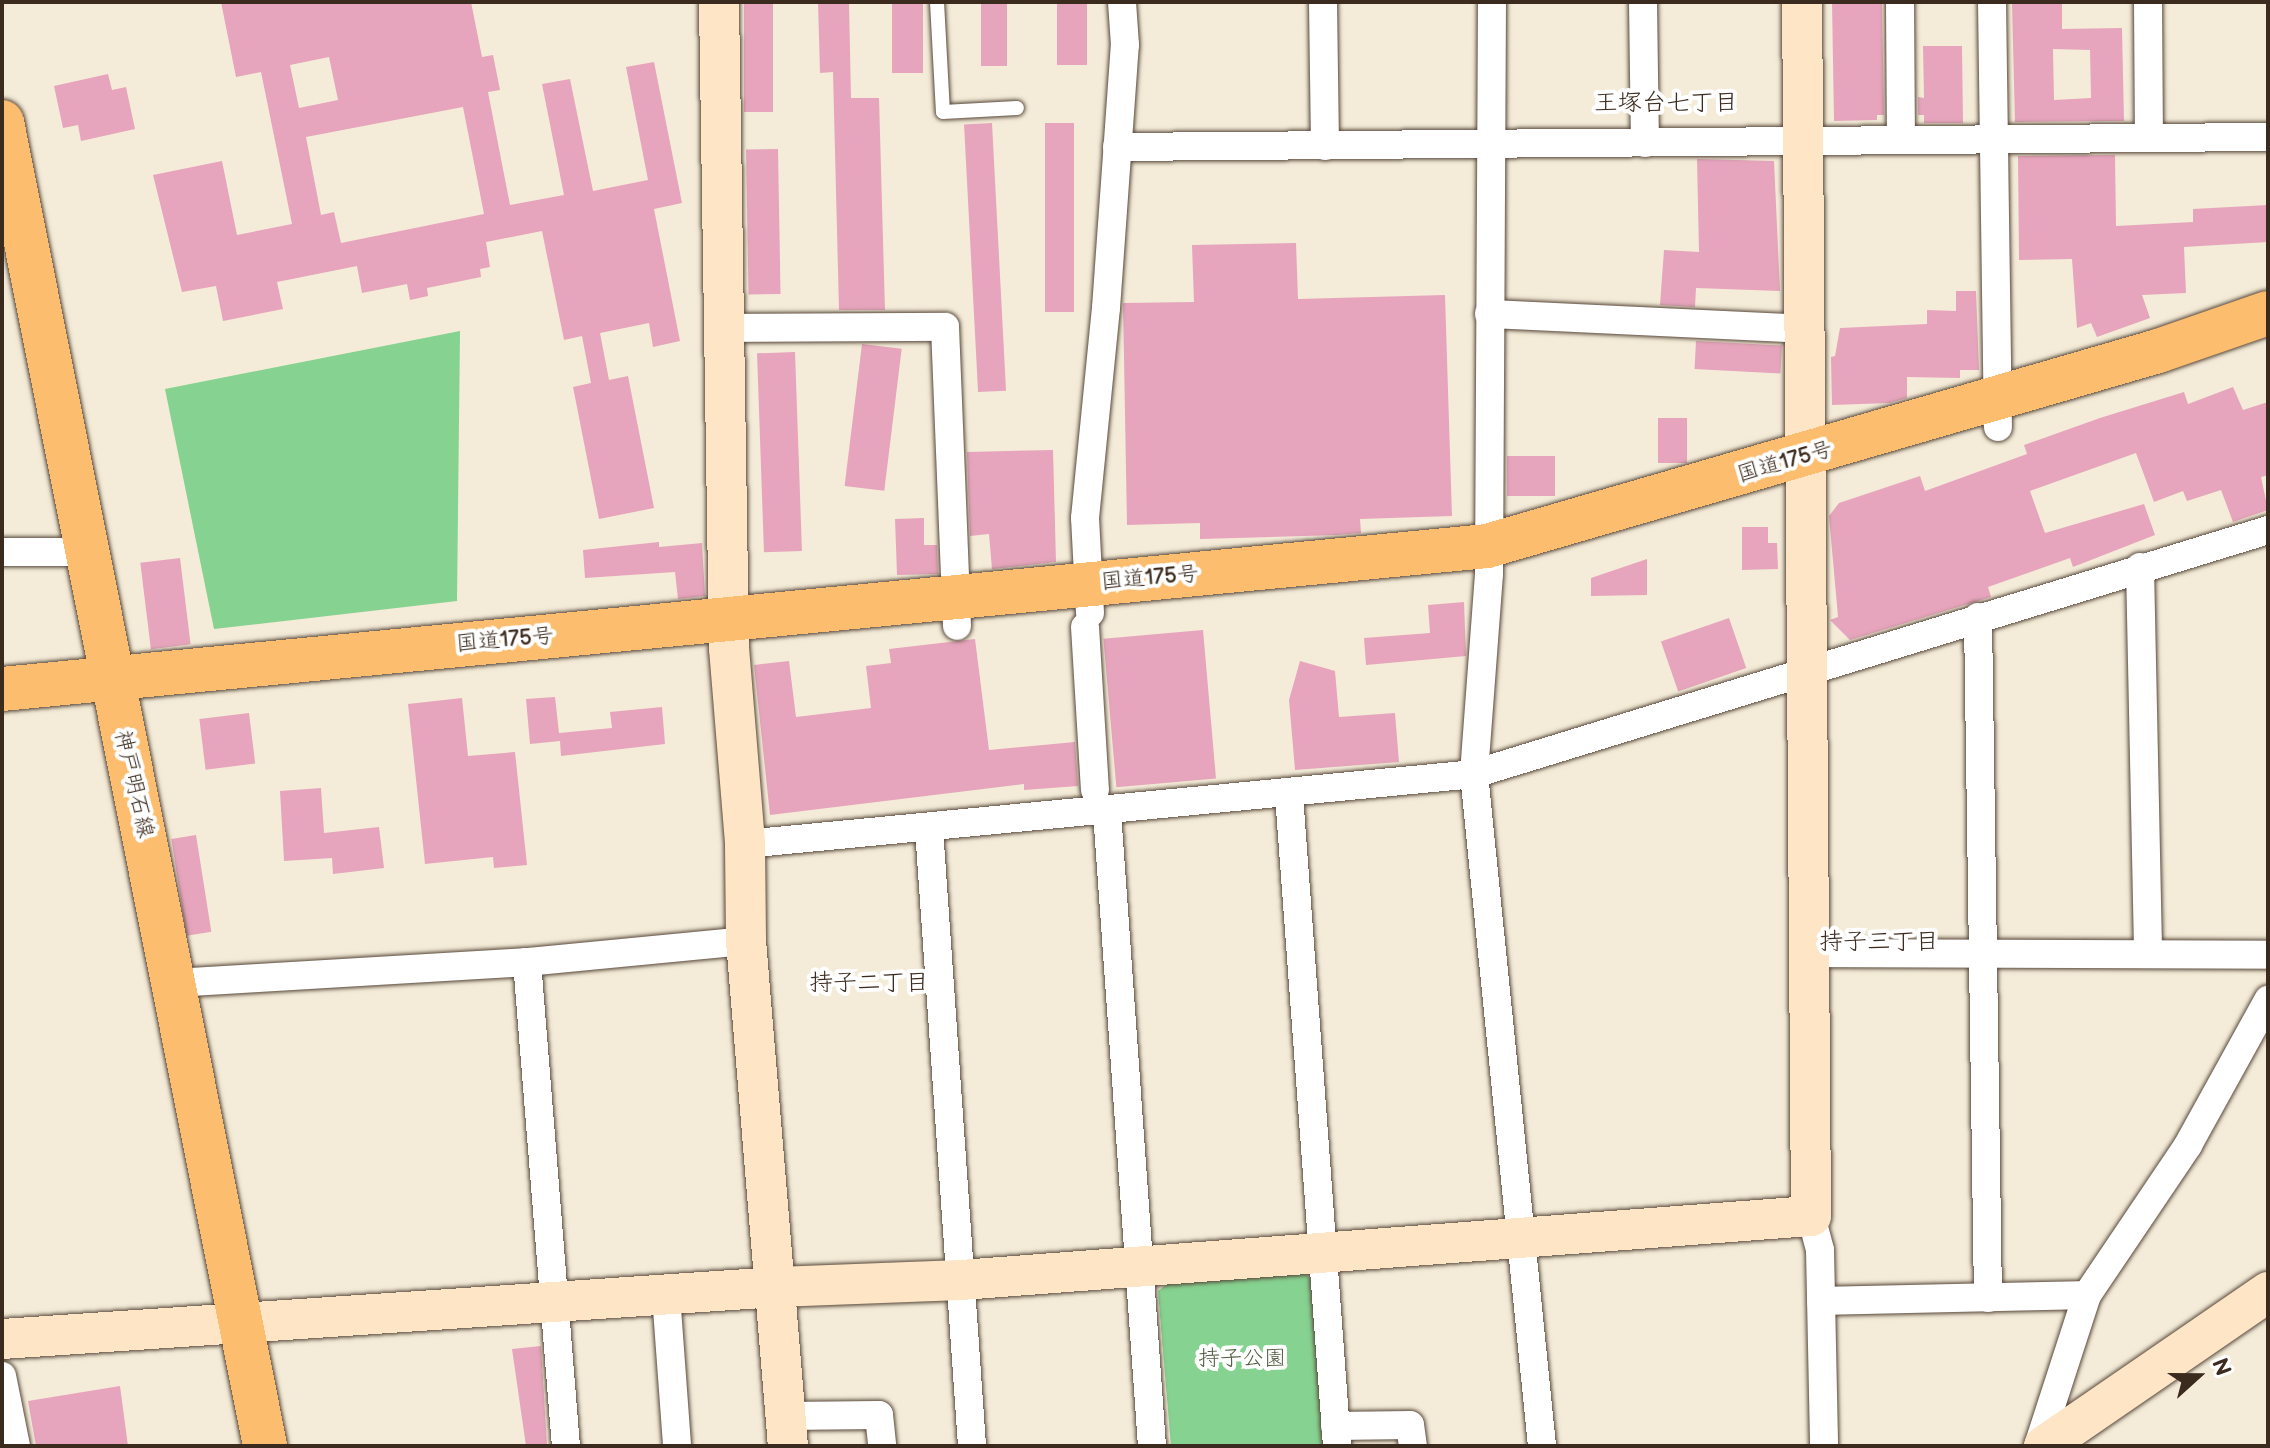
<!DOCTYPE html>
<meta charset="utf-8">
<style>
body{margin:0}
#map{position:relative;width:2270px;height:1448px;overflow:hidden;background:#f4ecd8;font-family:"Balsamiq Sans","Klee One",sans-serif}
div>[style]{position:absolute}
.green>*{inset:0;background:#86d290}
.building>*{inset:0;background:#e6a5bc;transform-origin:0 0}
.roads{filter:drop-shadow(0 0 2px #57473a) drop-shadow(0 0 2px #57473a)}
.lane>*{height:14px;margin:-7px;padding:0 7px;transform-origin:7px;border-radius:7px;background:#fff}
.street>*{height:28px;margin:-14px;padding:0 14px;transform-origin:14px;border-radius:14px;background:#fff}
.secondary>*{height:40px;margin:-20px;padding:0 20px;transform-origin:20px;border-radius:20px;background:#fee5c5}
.primary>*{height:44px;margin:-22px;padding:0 22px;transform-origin:22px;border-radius:22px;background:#fcbd6f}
.highway>*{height:44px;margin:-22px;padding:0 22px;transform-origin:22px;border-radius:22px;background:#fcbd6f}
span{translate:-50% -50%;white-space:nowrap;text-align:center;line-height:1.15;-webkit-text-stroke:8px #fff;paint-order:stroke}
.street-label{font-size:22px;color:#3b2a1e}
.park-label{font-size:22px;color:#525c40}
.neighbourhood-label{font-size:24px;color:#3b2a1e}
.frame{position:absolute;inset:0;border:4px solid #3b2a1e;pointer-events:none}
.north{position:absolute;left:2158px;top:1336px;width:80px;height:80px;-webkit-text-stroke:6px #fff;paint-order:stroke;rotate:69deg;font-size:22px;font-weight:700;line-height:32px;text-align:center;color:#3b2a1e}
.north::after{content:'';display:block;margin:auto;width:28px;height:36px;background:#3b2a1e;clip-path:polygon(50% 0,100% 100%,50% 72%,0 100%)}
</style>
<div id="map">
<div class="green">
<i style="clip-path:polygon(460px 331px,457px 601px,214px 629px,165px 389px)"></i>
<i style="clip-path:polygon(1305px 1273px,1315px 1285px,1326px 1446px,1171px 1446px,1158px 1291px,1171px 1281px)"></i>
</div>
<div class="building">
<i style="clip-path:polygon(evenodd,221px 2px,471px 2px,482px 57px,493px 55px,500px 90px,488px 92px,510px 205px,564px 195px,542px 84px,570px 79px,593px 191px,648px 180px,626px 67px,654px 62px,682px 203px,654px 209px,680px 341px,653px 347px,649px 323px,600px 333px,609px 380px,628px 376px,654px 508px,599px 519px,573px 387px,591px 383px,582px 336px,564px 340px,542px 231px,486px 242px,490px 267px,480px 269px,481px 277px,427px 288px,428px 296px,410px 300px,407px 284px,362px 293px,357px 266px,277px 282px,283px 309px,223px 321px,216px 286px,182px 292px,153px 175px,222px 161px,237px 235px,292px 224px,261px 72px,236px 77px,221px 2px,329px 57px,338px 100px,299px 108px,290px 65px,329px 57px,221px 2px,463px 107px,484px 214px,341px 243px,334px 212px,321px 215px,306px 137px,463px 107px)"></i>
<i style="left:744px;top:2px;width:29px;height:110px"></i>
<i style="clip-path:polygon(818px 2px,849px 2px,851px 98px,879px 98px,885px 310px,839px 310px,833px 72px,820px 73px)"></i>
<i style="left:892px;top:2px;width:31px;height:71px"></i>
<i style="left:981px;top:2px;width:26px;height:64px"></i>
<i style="left:1057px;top:2px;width:30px;height:63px"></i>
<i style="clip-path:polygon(1832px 2px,1882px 2px,1884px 115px,1877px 115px,1877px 120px,1834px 121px)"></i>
<i style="clip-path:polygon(evenodd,2012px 2px,2062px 2px,2062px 29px,2122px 28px,2124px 121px,2015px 122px,2012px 2px,2053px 49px,2090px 50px,2091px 98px,2054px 100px,2053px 49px)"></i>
<i style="clip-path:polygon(1923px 46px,1962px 46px,1963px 123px,1924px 123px,1924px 115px,1918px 115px,1918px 97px,1924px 98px)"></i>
<i style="clip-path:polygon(108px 74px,112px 90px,126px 87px,135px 129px,81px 141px,78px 125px,63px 128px,54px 86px)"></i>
<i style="left:992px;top:123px;width:268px;height:28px;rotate:87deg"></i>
<i style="left:1045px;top:123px;width:29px;height:189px"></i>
<i style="left:778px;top:149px;width:145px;height:32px;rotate:89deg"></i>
<i style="clip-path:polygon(2115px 155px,2116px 226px,2193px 222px,2193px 209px,2268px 205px,2268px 242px,2184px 247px,2186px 293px,2142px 295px,2150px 318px,2097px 337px,2091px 323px,2077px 328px,2072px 259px,2019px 260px,2018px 156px)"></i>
<i style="clip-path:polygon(1697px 159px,1774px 161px,1780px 291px,1696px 288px,1695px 307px,1660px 305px,1664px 250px,1699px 252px)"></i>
<i style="clip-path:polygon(1296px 243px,1298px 299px,1445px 295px,1452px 516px,1360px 519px,1361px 533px,1337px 535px,1200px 539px,1200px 523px,1127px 525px,1123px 303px,1194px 302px,1192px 245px)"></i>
<i style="clip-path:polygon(1956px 291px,1976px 291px,1979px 370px,1960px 370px,1960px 378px,1907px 377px,1907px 398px,1890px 403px,1832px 405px,1831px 357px,1835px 356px,1840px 328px,1927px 324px,1927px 310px,1956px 311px)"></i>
<i style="left:1696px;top:341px;width:86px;height:28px;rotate:3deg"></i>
<i style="left:862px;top:344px;width:40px;height:143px;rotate:7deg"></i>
<i style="left:795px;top:352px;width:199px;height:38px;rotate:88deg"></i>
<i style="clip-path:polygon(2233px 387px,2243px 410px,2268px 402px,2268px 475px,2261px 477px,2268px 510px,2233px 522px,2221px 490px,2187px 501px,2183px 491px,2154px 502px,2136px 453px,2030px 491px,2045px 533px,2144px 504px,2155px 535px,2073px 567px,2070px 558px,1988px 587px,1991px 597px,1850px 640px,1830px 620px,1838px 617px,1829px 516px,1839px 503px,1920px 476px,1925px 491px,2027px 454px,2024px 445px,2100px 418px,2184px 392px,2188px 404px)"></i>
<i style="left:1658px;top:418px;width:29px;height:45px"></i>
<i style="clip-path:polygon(1053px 450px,1056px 562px,992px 569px,989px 534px,970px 536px,967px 452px)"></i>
<i style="left:1555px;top:456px;width:40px;height:48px;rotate:90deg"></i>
<i style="clip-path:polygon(924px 518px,924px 545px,937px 545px,938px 574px,897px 575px,895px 519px)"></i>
<i style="clip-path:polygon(1742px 527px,1768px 527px,1768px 543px,1777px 543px,1778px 569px,1742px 570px)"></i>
<i style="clip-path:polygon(659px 542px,659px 547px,702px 543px,705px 596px,678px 599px,675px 572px,585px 578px,583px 550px)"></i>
<i style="left:180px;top:558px;width:87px;height:40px;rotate:83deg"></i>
<i style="clip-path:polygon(1647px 559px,1647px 595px,1591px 596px,1591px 578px)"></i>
<i style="clip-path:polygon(1464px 602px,1466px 656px,1366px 665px,1364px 638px,1430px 633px,1428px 605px)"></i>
<i style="left:1729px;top:618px;width:53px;height:72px;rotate:71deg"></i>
<i style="left:1203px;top:630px;width:149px;height:100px;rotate:85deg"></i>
<i style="clip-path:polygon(975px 639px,989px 750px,1075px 742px,1078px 786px,1024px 790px,1024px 784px,770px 815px,754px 665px,789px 661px,796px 717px,871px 708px,866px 666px,891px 663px,889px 649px)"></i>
<i style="clip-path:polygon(1300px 661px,1335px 671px,1339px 717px,1395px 713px,1399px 762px,1295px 770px,1289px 700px)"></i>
<i style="clip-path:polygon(555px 697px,559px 733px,612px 728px,610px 712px,662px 707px,665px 744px,561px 756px,560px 741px,530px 744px,526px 699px)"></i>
<i style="clip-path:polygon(462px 698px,468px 756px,515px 752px,527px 865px,494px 868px,493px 857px,425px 864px,408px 704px)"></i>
<i style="left:249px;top:713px;width:51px;height:50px;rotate:83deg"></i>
<i style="clip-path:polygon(321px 788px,324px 833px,379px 827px,384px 868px,333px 874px,332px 858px,284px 861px,280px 791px)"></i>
<i style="left:196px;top:835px;width:98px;height:25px;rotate:81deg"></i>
<i style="clip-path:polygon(541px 1346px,547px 1446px,526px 1446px,512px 1349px)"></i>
<i style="clip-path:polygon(120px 1386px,128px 1446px,36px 1446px,28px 1401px)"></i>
</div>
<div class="roads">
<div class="lane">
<i style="left:937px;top:2px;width:110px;rotate:86.9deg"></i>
<i style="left:943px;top:112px;width:74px;rotate:-3.1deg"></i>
</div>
<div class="street">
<i style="left:1323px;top:2px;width:144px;rotate:89.2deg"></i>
<i style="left:1492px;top:2px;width:572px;rotate:90.3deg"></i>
<i style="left:1489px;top:574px;width:201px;rotate:94.3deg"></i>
<i style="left:1474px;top:774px;width:675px;rotate:84.22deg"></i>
<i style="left:1643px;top:2px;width:141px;rotate:89.2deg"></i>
<i style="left:1900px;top:2px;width:138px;rotate:89.6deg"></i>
<i style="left:1992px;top:2px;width:425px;rotate:89.2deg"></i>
<i style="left:2148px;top:2px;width:134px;rotate:89.6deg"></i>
<i style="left:1117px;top:147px;width:1151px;rotate:-0.5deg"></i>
<i style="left:1489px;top:314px;width:316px;rotate:2.7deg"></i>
<i style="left:725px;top:328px;width:220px;rotate:-0.3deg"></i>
<i style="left:945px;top:327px;width:299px;rotate:87.7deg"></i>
<i style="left:2px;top:552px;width:83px"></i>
<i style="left:2140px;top:567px;width:385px;rotate:88.8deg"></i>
<i style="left:1090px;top:613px;width:95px;rotate:-93deg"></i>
<i style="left:1085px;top:518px;width:211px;rotate:-84.3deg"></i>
<i style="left:1106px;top:308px;width:264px;rotate:-85.9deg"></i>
<i style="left:1125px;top:45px;width:43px;rotate:-94deg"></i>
<i style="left:1978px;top:617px;width:681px;rotate:89.16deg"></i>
<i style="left:1085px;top:627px;width:163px;rotate:86.5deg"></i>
<i style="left:1289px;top:795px;width:653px;rotate:85.78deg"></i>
<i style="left:1107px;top:812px;width:636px;rotate:85.94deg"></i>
<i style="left:929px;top:829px;width:618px;rotate:86.01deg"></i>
<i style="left:745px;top:844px;width:732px;rotate:-5.48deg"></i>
<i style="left:1474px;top:774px;width:831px;rotate:-17.08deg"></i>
<i style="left:1808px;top:953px;width:460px;rotate:0.2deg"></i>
<i style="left:527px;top:962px;width:486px;rotate:85.4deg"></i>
<i style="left:175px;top:983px;width:353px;rotate:-3.4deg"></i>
<i style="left:527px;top:962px;width:220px;rotate:-5.5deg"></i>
<i style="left:1811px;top:1216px;width:35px;rotate:75deg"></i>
<i style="left:1820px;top:1250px;width:196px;rotate:88.8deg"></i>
<i style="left:666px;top:1295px;width:151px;rotate:85.8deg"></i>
<i style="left:1821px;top:1301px;width:266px;rotate:-1.3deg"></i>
<i style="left:2087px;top:1295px;width:181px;rotate:-56deg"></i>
<i style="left:2188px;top:1145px;width:166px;rotate:-61.1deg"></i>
<i style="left:2px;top:1376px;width:71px;rotate:78.7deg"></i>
<i style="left:786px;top:1416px;width:93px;rotate:-0.6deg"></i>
<i style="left:879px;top:1415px;width:31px;rotate:84deg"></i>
<i style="left:1335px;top:1426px;width:75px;rotate:-0.8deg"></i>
<i style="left:1410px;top:1425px;width:21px;rotate:82deg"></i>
<i style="left:2038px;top:1446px;width:159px;rotate:-72deg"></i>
</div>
<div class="secondary">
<i style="left:719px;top:2px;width:646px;rotate:89.11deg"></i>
<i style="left:729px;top:648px;width:197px;rotate:85.3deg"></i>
<i style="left:745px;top:844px;width:97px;rotate:89.4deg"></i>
<i style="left:746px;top:941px;width:507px;rotate:85.25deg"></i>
<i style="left:2px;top:1339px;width:777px;rotate:-3.84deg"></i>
<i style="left:777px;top:1287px;width:184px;rotate:-2.2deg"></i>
<i style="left:961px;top:1280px;width:852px;rotate:-4.31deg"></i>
<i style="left:1811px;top:1216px;width:1214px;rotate:-90.42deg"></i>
<i style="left:2044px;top:1446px;width:272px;rotate:-34.5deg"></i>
</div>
<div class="primary">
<i style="left:2px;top:122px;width:1350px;rotate:78.76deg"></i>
</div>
<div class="highway">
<i style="left:2px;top:689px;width:1492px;rotate:-5.5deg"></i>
<i style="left:1487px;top:546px;width:699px;rotate:-16.2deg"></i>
<i style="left:2158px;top:351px;width:116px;rotate:-19.1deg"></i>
</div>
</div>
<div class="street-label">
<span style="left:1785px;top:462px;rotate:-16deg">国道175号</span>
<span style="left:1150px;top:578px;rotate:-5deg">国道175号</span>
<span style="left:505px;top:640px;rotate:-5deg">国道175号</span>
<span style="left:134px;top:784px;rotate:77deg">神戸明石線</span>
</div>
<div class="park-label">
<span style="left:1242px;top:1359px">持子公園</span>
</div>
<div class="neighbourhood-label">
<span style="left:1666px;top:103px">王塚台七丁目</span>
<span style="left:1879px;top:942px">持子三丁目</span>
<span style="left:869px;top:983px">持子二丁目</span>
</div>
<div class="frame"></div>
<div class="north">N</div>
</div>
